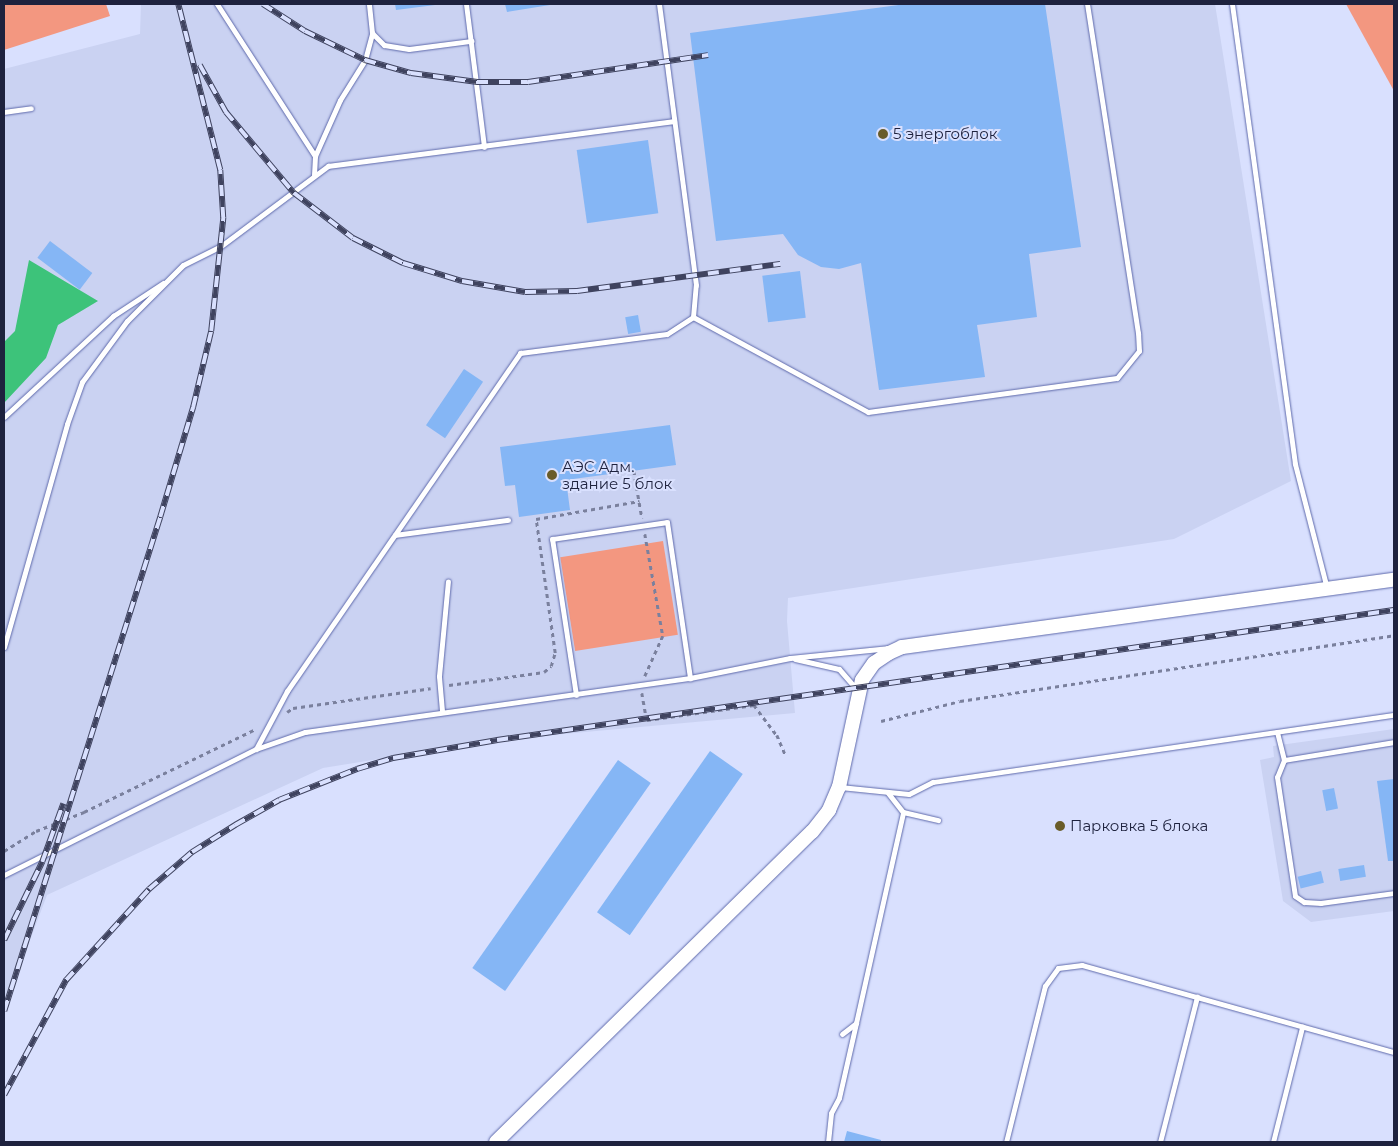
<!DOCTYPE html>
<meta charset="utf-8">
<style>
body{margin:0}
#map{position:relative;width:1398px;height:1146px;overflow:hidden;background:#d9e0fe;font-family:Montserrat,sans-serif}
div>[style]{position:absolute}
.built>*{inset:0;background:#cad2f2}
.green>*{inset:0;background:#f39780;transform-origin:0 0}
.water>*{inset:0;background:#3dc37a}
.building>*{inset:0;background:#85b6f5;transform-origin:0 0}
.path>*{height:2.5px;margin-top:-1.25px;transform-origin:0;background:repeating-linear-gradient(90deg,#7a809d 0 4px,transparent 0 8px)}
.roads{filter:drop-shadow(0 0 1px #5e69ab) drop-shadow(0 0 1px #5e69ab)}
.service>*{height:5px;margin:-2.5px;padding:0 2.5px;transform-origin:2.5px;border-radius:2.5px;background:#fff}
.secondary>*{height:14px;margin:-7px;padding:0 7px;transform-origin:7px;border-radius:7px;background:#fff}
.rail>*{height:5.5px;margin-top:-2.75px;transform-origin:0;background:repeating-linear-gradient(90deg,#d9e0fe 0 11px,#3f435f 0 22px);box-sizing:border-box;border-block:1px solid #3f435f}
.dots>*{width:14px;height:14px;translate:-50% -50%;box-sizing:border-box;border:2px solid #d9e0fe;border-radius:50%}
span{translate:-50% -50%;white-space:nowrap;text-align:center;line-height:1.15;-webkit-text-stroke:4px #d9e0fe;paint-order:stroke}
.poi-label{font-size:15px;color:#1e223e}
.left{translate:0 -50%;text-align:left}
.frame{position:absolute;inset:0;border:5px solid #1e223e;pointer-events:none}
</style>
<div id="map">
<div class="built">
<i style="clip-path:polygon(141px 4px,1215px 4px,1291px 481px,1174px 539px,788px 598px,787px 621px,795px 713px,497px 740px,323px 768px,47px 895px,4px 1010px,4px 69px,140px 34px)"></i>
<i style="clip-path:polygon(1394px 729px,1394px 911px,1311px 922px,1283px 901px,1260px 760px,1274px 757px,1273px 746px)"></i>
</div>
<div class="green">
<i style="clip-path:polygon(4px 4px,106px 4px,110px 16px,4px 50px)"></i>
<i style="clip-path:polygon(1346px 4px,1394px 4px,1394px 91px)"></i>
<i style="left:663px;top:541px;width:95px;height:104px;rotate:81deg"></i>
</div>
<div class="water">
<i style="clip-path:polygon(29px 260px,98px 301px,58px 325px,46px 358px,4px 403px,4px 342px,15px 331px)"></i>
</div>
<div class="building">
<i style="clip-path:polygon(395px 4px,434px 4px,435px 5px,396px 10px)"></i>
<i style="clip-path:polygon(505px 4px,550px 4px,550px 5px,507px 12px)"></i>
<i style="clip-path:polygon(906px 4px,1045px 4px,1081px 247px,1029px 254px,1037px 317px,977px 325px,985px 377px,879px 390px,861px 263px,839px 269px,821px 267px,798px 255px,783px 234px,716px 241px,690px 33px)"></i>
<i style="left:648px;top:140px;width:74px;height:72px;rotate:82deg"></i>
<i style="left:50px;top:241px;width:53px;height:21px;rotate:37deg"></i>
<i style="left:800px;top:271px;width:47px;height:38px;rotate:83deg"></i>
<i style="left:638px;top:315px;width:17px;height:13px;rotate:80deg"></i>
<i style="left:464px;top:369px;width:23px;height:68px;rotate:34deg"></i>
<i style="clip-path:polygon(670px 425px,676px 465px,566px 480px,570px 510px,519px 517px,515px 485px,505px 486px,500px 447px)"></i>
<i style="left:710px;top:751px;width:40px;height:197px;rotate:35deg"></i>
<i style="left:618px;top:760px;width:40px;height:254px;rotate:35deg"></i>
<i style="clip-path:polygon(1394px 779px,1394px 861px,1388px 861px,1377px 781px)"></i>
<i style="left:1334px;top:788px;width:21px;height:12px;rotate:79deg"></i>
<i style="left:1364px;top:865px;width:12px;height:26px;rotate:81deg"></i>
<i style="left:1321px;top:871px;width:12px;height:24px;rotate:76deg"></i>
<i style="clip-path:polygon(847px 1131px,881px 1140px,881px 1142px,844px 1142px)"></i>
</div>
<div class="path">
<i style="left:634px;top:471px;width:48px;rotate:80.3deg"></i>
<i style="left:645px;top:534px;width:104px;rotate:80deg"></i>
<i style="left:663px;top:636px;width:44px;rotate:114.2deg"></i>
<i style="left:449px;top:685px;width:96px;rotate:-7.8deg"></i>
<i style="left:544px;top:672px;width:9px;rotate:-41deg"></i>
<i style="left:551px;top:666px;width:14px;rotate:-73deg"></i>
<i style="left:555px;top:653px;width:135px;rotate:-98.1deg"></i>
<i style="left:536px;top:519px;width:105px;rotate:-9.9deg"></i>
<i style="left:642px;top:693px;width:27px;rotate:80deg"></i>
<i style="left:647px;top:720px;width:108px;rotate:-8deg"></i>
<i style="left:754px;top:705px;width:38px;rotate:53deg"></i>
<i style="left:777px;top:735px;width:23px;rotate:67deg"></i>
<i style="left:287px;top:712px;width:7px;rotate:-34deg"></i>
<i style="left:293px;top:708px;width:139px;rotate:-8.2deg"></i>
<i style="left:881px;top:721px;width:81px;rotate:-14.2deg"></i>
<i style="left:960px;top:701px;width:439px;rotate:-8.6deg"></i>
<i style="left:4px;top:851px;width:38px;rotate:-32deg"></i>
<i style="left:36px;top:831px;width:52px;rotate:-21.6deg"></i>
<i style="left:84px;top:812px;width:191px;rotate:-25.8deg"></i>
</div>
<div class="roads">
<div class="service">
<i style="left:217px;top:4px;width:181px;rotate:57.2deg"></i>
<i style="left:466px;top:4px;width:144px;rotate:82.8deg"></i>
<i style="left:1232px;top:4px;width:464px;rotate:82.2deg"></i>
<i style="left:1295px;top:464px;width:129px;rotate:75.6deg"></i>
<i style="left:372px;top:33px;width:17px;rotate:45deg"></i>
<i style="left:384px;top:45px;width:25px;rotate:9deg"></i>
<i style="left:409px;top:49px;width:63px;rotate:-7.4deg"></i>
<i style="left:4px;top:112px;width:27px;rotate:-8deg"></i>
<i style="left:314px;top:175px;width:19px;rotate:-87deg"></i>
<i style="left:315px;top:156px;width:61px;rotate:-65.9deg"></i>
<i style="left:340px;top:100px;width:47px;rotate:-58deg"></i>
<i style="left:365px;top:60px;width:28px;rotate:-75deg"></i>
<i style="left:372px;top:33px;width:29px;rotate:-96deg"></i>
<i style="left:693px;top:317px;width:199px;rotate:28.5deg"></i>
<i style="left:868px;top:412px;width:251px;rotate:-7.8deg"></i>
<i style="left:1117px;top:378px;width:35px;rotate:-51deg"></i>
<i style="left:1139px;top:351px;width:18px;rotate:-93deg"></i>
<i style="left:1138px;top:333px;width:333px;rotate:-98.8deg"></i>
<i style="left:4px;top:417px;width:149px;rotate:-42.8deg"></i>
<i style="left:113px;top:316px;width:60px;rotate:-33.4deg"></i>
<i style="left:395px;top:535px;width:114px;rotate:-7.6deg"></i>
<i style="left:4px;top:647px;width:232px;rotate:-74.2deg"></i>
<i style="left:67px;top:424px;width:45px;rotate:-70.3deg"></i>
<i style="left:82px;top:382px;width:76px;rotate:-53.6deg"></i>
<i style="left:127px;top:321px;width:79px;rotate:-45deg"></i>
<i style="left:183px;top:265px;width:42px;rotate:-26.6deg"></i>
<i style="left:221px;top:246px;width:134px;rotate:-36.8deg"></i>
<i style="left:328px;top:166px;width:349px;rotate:-7.4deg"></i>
<i style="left:795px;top:659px;width:45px;rotate:12.8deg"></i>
<i style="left:839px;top:669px;width:28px;rotate:49deg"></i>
<i style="left:576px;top:695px;width:158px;rotate:-98.7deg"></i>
<i style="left:552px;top:539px;width:116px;rotate:-8.4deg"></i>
<i style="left:667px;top:522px;width:158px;rotate:81.6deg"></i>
<i style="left:442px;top:711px;width:35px;rotate:-95deg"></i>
<i style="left:439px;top:676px;width:95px;rotate:-84.6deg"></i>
<i style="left:1277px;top:732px;width:29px;rotate:76deg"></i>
<i style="left:1284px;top:760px;width:18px;rotate:112deg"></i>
<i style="left:1277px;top:777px;width:120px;rotate:81.4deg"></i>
<i style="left:1295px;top:896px;width:11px;rotate:34deg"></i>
<i style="left:1304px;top:902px;width:17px;rotate:3deg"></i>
<i style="left:1321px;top:903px;width:74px;rotate:-7.8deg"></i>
<i style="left:256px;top:749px;width:66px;rotate:-61.9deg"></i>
<i style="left:287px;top:691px;width:411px;rotate:-55.4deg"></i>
<i style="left:520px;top:353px;width:148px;rotate:-7.4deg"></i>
<i style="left:667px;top:334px;width:31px;rotate:-33deg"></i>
<i style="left:693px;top:317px;width:32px;rotate:-85deg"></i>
<i style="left:696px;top:285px;width:283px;rotate:-97.5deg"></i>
<i style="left:1284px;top:760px;width:111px;rotate:-9.3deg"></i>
<i style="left:840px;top:787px;width:69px;rotate:5.8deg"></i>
<i style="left:909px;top:794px;width:27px;rotate:-27deg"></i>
<i style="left:933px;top:782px;width:466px;rotate:-8.3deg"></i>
<i style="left:888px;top:793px;width:24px;rotate:52deg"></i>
<i style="left:903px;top:812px;width:36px;rotate:13deg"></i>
<i style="left:4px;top:875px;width:282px;rotate:-26.6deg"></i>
<i style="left:256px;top:749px;width:52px;rotate:-19.1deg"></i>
<i style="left:305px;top:732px;width:389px;rotate:-8deg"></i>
<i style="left:690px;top:678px;width:102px;rotate:-11.3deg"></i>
<i style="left:790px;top:658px;width:100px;rotate:-5.8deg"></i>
<i style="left:842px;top:1034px;width:18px;rotate:-38deg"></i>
<i style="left:856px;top:1023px;width:216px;rotate:-77.4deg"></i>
<i style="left:828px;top:1142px;width:29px;rotate:-84deg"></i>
<i style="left:831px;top:1113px;width:17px;rotate:-62deg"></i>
<i style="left:839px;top:1098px;width:77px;rotate:-77.2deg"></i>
<i style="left:1006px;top:1142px;width:161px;rotate:-76deg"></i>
<i style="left:1045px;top:986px;width:22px;rotate:-54deg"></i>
<i style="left:1058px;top:968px;width:24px;rotate:-7deg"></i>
<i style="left:1082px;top:965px;width:324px;rotate:15.6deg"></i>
<i style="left:1160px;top:1142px;width:150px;rotate:-75.7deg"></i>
<i style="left:1273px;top:1142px;width:119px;rotate:-75.8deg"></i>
</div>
<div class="secondary">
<i style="left:496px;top:1142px;width:443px;rotate:-44.5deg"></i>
<i style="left:812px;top:832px;width:28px;rotate:-52deg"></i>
<i style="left:829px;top:810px;width:25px;rotate:-67deg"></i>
<i style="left:839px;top:787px;width:109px;rotate:-77.9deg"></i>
<i style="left:862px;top:680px;width:21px;rotate:-55deg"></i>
<i style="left:874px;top:663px;width:18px;rotate:-34deg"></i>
<i style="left:889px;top:653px;width:14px;rotate:-25deg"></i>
<i style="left:902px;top:647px;width:497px;rotate:-7.8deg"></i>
</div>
</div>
<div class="rail">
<i style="left:263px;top:4px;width:50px;rotate:32.7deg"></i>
<i style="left:305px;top:31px;width:67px;rotate:25.8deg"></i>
<i style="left:365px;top:60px;width:48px;rotate:15.8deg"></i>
<i style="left:411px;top:73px;width:67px;rotate:7.8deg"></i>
<i style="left:477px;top:82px;width:51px"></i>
<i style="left:528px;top:82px;width:182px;rotate:-8.5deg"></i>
<i style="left:200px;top:65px;width:54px;rotate:61deg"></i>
<i style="left:226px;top:112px;width:106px;rotate:50deg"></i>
<i style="left:294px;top:193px;width:74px;rotate:37.3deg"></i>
<i style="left:353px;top:238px;width:56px;rotate:26.6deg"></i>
<i style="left:403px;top:263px;width:62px;rotate:17deg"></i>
<i style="left:462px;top:281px;width:64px;rotate:9.9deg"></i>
<i style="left:525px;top:292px;width:52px;rotate:-1.1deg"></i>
<i style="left:577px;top:291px;width:205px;rotate:-7.6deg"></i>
<i style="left:4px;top:940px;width:87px;rotate:-64deg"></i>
<i style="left:42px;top:862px;width:62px;rotate:-70.1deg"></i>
<i style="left:4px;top:1011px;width:518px;rotate:-72.47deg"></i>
<i style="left:160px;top:517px;width:115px;rotate:-73.3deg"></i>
<i style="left:193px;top:407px;width:78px;rotate:-76.7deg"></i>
<i style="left:211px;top:331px;width:114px;rotate:-83.9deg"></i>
<i style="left:223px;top:218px;width:48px;rotate:-93.6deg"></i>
<i style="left:220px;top:170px;width:171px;rotate:-104.2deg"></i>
<i style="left:4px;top:1095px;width:131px;rotate:-61.7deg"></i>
<i style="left:66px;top:980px;width:123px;rotate:-47.6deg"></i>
<i style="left:149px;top:889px;width:57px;rotate:-40.7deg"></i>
<i style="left:192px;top:852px;width:51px;rotate:-32.1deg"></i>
<i style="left:235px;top:825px;width:51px;rotate:-29.6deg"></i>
<i style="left:279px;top:800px;width:84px;rotate:-21.7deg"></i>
<i style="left:357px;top:769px;width:38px;rotate:-17deg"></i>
<i style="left:393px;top:758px;width:106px;rotate:-9.8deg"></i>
<i style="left:497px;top:740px;width:906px;rotate:-8.25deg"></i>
</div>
<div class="dots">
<i style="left:883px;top:134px;background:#695c29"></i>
<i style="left:552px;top:475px;background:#695c29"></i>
<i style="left:1060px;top:826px;background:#695c29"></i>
</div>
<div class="poi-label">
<span class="left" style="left:893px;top:134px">5 энергоблок</span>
<span class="left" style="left:562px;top:475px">АЭС Адм.<br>здание 5 блок</span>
<span class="left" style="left:1070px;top:826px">Парковка 5 блока</span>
</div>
<div class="frame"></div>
</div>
